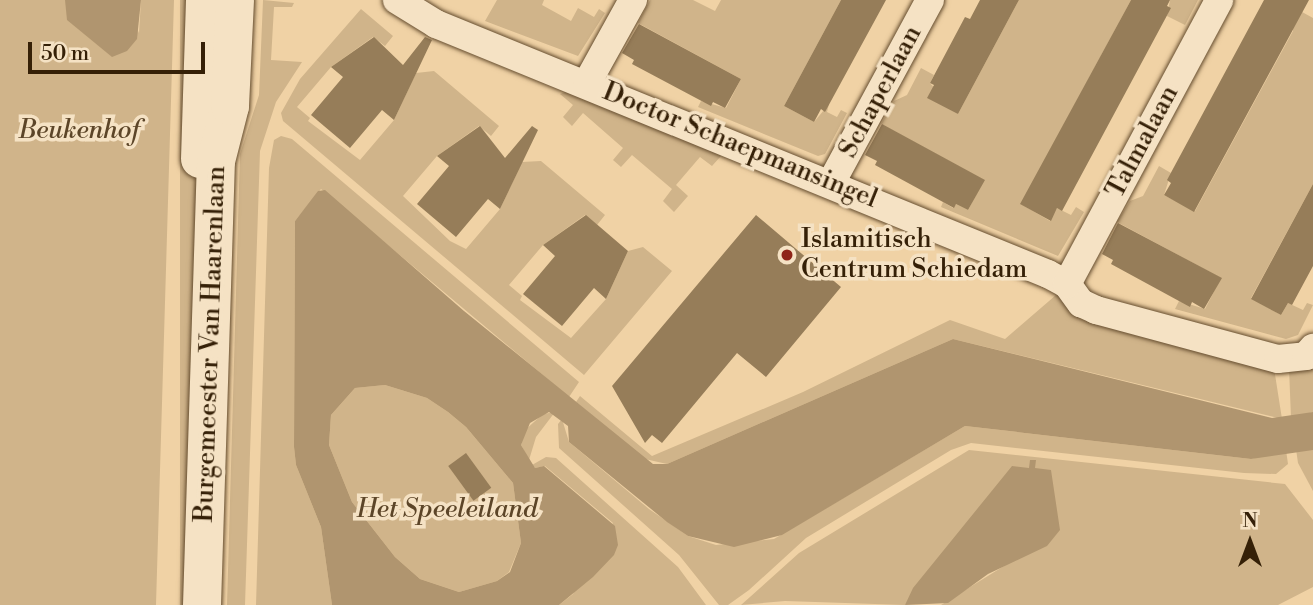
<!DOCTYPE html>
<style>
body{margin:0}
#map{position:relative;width:1313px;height:605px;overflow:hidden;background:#f0d2a5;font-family:"Libre Bodoni",serif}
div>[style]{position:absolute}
.green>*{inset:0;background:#d0b48a;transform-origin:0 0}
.water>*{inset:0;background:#b0956f}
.building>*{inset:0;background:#967d59;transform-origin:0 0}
.roads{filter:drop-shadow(0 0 2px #644c2e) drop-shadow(0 0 2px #644c2e)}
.minor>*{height:28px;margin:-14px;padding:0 14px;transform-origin:14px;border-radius:14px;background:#f5e2c4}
.secondary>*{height:38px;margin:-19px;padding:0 19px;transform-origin:19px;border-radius:19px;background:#f5e2c4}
.dots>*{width:19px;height:19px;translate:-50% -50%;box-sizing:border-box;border:4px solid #f5e2c4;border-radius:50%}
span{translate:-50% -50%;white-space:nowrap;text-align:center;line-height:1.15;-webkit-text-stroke:7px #f5e2c4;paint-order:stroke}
.street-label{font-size:26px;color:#352007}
.park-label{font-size:26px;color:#5c4528;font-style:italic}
.poi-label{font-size:26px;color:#352007}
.left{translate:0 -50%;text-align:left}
.north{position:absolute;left:1215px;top:507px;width:70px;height:70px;-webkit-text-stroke:5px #f5e2c4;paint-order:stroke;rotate:0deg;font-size:19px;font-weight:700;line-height:28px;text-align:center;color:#352007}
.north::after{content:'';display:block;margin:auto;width:24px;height:32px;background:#352007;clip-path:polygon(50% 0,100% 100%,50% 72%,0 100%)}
.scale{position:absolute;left:28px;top:42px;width:177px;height:32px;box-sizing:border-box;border:4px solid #352007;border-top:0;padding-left:9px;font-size:21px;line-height:24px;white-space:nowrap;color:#352007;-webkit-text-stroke:5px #f5e2c4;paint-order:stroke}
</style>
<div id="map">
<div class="green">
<i style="clip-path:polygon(0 0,124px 0,139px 33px,141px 0,174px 0,156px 605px,0 605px)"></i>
<i style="left:180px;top:0;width:19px;height:605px"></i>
<i style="clip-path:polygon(263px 0,294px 3px,292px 7px,274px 7px,271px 60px,302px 62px,276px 102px,260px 151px,245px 605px,227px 605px,240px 154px,259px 95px)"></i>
<i style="clip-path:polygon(497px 0,544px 0,542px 5px,571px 21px,578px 8px,594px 17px,599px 9px,605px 13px,578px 56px,485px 21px)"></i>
<i style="clip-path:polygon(650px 0,693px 0,715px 11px,721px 0,841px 0,784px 106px,814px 122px,829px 104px,827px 112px,837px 117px,841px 110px,847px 113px,825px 154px,818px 156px,698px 107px,701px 101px,726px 108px,741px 79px,638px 23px)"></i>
<i style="clip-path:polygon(1019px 0,1131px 0,1021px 204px,1050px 221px,1057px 208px,1071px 215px,1076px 207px,1084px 212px,1058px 256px,941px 207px,943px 202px,953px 208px,956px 204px,968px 210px,984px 180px,881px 124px,894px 101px,907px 95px,921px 68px,934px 75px,930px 83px,958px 114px)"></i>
<i style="clip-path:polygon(1170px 0,1198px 0,1185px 25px,1167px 16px)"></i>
<i style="clip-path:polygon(1293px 7px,1313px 18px,1313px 184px,1251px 298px,1281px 315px,1288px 303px,1303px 310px,1307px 303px,1313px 305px,1298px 335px,1286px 339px,1175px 309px,1179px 301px,1205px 309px,1221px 278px,1117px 222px,1130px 201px,1143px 196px,1159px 166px,1171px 173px,1164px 195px,1195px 211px,1293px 31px)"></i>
<i style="clip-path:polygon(361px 9px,393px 36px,385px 46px,373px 37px,331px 67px,297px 107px,310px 118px,308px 121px,360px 160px,394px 120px,416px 73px,434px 71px,499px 126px,491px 136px,479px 126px,437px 156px,403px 196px,450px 241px,466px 249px,500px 209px,522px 162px,541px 161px,605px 215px,597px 225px,585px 215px,543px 245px,509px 285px,522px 296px,520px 300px,571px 338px,606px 299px,628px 251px,643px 247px,672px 271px,584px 375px,283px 121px,281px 113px,300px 79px)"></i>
<i style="clip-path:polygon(568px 91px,722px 153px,721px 156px,712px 166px,700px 157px,676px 185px,688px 196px,674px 212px,663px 201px,672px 189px,632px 155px,621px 167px,613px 160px,623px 148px,583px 113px,572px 126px,563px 117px,573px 105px,560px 94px)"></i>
<i style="clip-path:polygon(281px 136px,292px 139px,579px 382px,569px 397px,321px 189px,295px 221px,294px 447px,296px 465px,321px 527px,332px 605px,256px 605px,269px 168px,274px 140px)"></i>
<i style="clip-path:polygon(1056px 295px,1274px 368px,1282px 419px,953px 339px,667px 464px,645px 459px,576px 402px,580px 396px,652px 456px,803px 392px,950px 320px,1005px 339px)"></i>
<i style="clip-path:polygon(1313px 358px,1313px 412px,1291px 418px,1289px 368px)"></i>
<i style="clip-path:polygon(385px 385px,427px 398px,448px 412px,466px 427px,513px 483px,521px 543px,509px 572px,497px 581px,459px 592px,420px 579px,395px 557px,352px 502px,329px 445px,331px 415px,355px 388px)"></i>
<i style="clip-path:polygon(555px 412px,536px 437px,529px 460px,521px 445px,525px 430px,543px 414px)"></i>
<i style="clip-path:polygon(562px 419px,569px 442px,649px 509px,688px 536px,716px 545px,774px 539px,965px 426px,1251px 459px,1286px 450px,1288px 464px,1276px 474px,1244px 473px,971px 443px,951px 450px,806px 538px,749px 590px,728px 605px,719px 605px,679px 555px,559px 448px,558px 424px)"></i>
<i style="clip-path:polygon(1296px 449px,1313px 450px,1313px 491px,1298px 463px)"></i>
<i style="clip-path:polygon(969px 450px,1285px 484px,1313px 520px,1313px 587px,1278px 605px,941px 605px,1004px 566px,1029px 468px,905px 605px,785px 601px,741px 605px,799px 553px)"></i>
<i style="clip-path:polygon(546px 457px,556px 458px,678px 567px,706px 605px,559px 605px,573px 594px,613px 523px,545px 466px,535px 468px,532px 465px)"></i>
</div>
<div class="water">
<i style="clip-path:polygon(65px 0,141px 0,137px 39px,127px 51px,112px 57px,67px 20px)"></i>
<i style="clip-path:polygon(evenodd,325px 190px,464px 311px,653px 464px,667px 464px,953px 339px,1272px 418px,1313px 412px,1313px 450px,1251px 459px,965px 426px,782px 535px,734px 547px,688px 536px,667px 522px,569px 442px,568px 426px,549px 412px,530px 423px,521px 445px,535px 468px,544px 466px,615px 526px,618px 545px,614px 555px,593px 577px,559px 605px,332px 605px,321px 527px,296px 465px,294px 447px,295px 221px,318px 191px,325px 190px,385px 385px,427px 398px,448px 412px,466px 427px,513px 483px,521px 543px,510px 572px,497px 581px,459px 592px,420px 579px,395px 557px,352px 502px,329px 445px,331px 415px,355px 388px,385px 385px)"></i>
<i style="clip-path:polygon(1030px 460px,1036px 460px,1035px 468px,1051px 470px,1060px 530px,1047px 546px,988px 574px,948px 603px,905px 605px,913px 588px,1012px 466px,1029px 468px)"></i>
</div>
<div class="building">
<i style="clip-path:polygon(841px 0,886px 0,825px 112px,821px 109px,814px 122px,784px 106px)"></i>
<i style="clip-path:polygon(980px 0,1019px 0,958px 114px,927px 98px,934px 85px,930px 83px,965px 17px,970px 19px)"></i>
<i style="clip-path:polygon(1131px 0,1170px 0,1167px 6px,1171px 8px,1062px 211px,1057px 208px,1051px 221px,1020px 204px)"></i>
<i style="clip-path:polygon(1264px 0,1309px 0,1194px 212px,1164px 195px,1171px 183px,1167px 180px)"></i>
<i style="clip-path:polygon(639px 24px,741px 79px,725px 108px,713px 102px,711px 106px,632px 64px,634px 60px,622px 53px)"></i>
<i style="clip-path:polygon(374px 37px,403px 65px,425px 37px,432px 40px,394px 120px,382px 110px,350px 148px,311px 115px,343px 77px,331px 67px)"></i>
<i style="clip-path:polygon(882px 124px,985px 180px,968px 210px,956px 204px,954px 208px,875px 165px,877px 161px,865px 155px)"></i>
<i style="clip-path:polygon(480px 126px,505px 158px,532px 126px,538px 130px,500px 209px,488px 199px,456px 237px,417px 204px,449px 166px,437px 156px)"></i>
<i style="clip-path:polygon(1313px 184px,1313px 266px,1292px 305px,1288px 303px,1281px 315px,1251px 299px)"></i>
<i style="clip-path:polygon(586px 215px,628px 251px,606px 299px,594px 288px,562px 326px,523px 294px,555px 256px,543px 245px)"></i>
<i style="clip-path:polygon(756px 215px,841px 287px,766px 377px,737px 353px,662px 443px,652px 435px,645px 443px,612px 386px)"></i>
<i style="clip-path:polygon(1118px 223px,1222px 278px,1204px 309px,1192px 302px,1190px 307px,1111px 264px,1113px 260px,1102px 254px)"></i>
<i style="left:466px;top:453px;width:43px;height:22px;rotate:54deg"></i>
</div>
<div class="roads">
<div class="minor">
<i style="left:397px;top:0;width:46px;rotate:31.6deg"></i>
<i style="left:436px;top:24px;width:661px;rotate:22.22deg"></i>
<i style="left:1048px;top:274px;width:21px;rotate:28deg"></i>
<i style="left:1067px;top:284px;width:24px;rotate:54deg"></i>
<i style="left:1081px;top:303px;width:17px;rotate:25deg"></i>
<i style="left:1096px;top:310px;width:188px;rotate:15.1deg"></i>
<i style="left:1278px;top:359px;width:28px;rotate:-6deg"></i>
<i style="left:1306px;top:356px;width:11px;rotate:-49deg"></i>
<i style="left:587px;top:83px;width:95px;rotate:-61deg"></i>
<i style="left:831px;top:183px;width:208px;rotate:-61.6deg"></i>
<i style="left:1067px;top:284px;width:322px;rotate:-61.8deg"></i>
</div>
<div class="secondary">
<i style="left:200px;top:159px;width:159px;rotate:-88.2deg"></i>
<i style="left:202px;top:605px;width:444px;rotate:-88.2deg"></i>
<i style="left:216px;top:161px;width:57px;rotate:-75.7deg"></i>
<i style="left:230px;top:106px;width:106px;rotate:-87.3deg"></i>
</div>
</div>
<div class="dots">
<i style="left:787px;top:255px;background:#8f2418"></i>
</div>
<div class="street-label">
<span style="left:881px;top:92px;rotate:-62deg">Schaperlaan</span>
<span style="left:1143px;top:142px;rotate:-62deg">Talmalaan</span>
<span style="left:740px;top:146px;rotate:22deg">Doctor Schaepmansingel</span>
<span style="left:211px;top:344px;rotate:-88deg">Burgemeester Van Haarenlaan</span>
</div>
<div class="park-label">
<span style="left:79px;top:131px">Beukenhof</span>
<span style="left:447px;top:510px">Het Speeleiland</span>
</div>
<div class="poi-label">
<span class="left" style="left:801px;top:255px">Islamitisch<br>Centrum Schiedam</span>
</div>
<div class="north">N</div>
<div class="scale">50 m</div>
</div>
